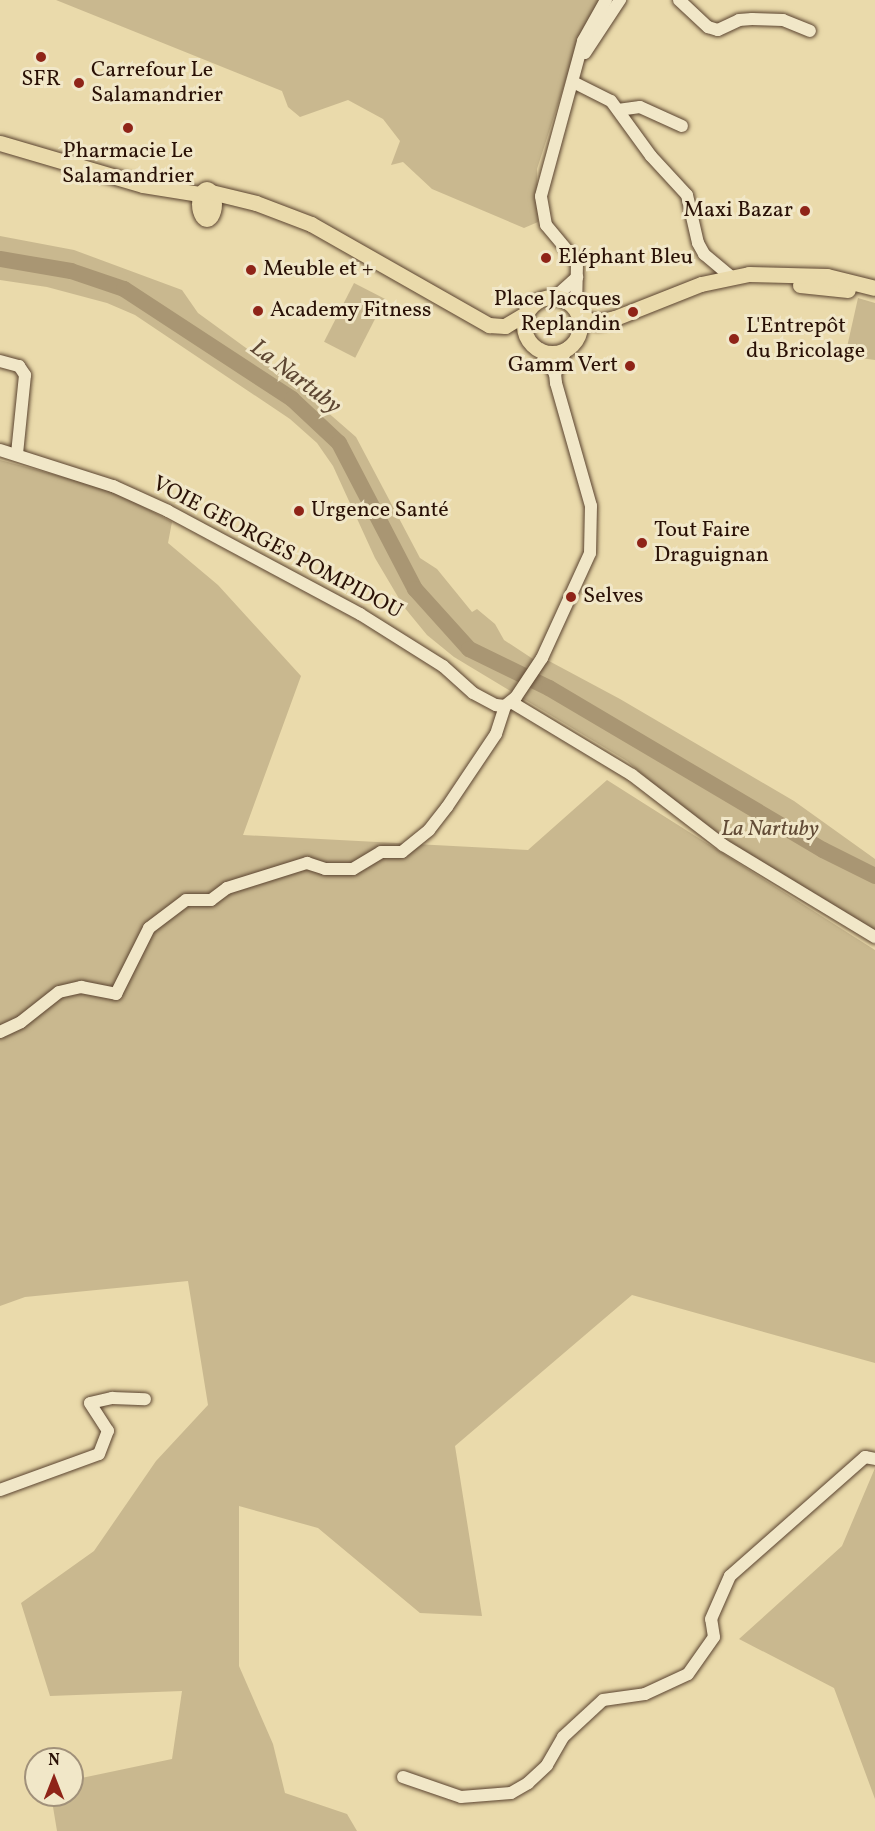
<!DOCTYPE html>
<meta charset="utf-8">
<style>
body{margin:0}
#map{position:relative;width:875px;height:1831px;overflow:hidden;background:#eadaab;font-family:Vollkorn,serif}
div>[style]{position:absolute}
.green>*{inset:0;background:#c9b88f;transform-origin:0 0}
.river>*{height:16px;margin:-8px;padding:0 8px;transform-origin:8px;border-radius:8px;background:#a99673}
.roads{filter:drop-shadow(0 0 2px #5a432f) drop-shadow(0 0 2px #5a432f)}
.minor>*{height:12px;margin:-6px;padding:0 6px;transform-origin:6px;border-radius:6px;background:#f1e7c8}
.major>*{height:15px;margin:-7.5px;padding:0 7.5px;transform-origin:7.5px;border-radius:7.5px;background:#eadaab}
.major>.ring{margin:-7.5px;padding:0;box-sizing:content-box;background:none;border:15px solid #eadaab;border-radius:50%}
.dots>*{width:16px;height:16px;translate:-50% -50%;box-sizing:border-box;border:3px solid #f1e7c8;border-radius:50%}
span{translate:-50% -50%;white-space:nowrap;text-align:center;line-height:1.15;-webkit-text-stroke:6px #f1e7c8;paint-order:stroke}
.poi-label{font-size:22px;color:#2a1106}
.left{translate:0 -50%;text-align:left}
.right{translate:-100% -50%;text-align:right}
.street-label{font-size:22px;color:#2a1106}
.park-label{font-size:22px;color:#624b36;font-style:italic}
.water-label{font-size:24px;color:#5d4632;font-style:italic}
.north{position:absolute;left:24px;top:1747px;width:60px;height:60px;box-sizing:border-box;background:#f1e7c8;border:2px solid #a1917a;border-radius:50%;rotate:0deg;font-size:16px;font-weight:700;line-height:24px;text-align:center;color:#2a1106}
.north::after{content:'';display:block;margin:auto;width:21px;height:27px;background:#8f2418;clip-path:polygon(50% 0,100% 100%,50% 72%,0 100%)}
</style>
<div id="map">
<div class="green">
<i style="clip-path:polygon(56px 0,601px 0,579px 39px,537px 169px,538px 222px,524px 228px,432px 189px,403px 162px,391px 165px,400px 141px,383px 119px,348px 100px,300px 117px,288px 107px,282px 91px)"></i>
<i style="clip-path:polygon(0 236px,74px 250px,182px 290px,198px 313px,294px 383px,356px 437px,420px 558px,437px 569px,472px 612px,477px 609px,495px 624px,504px 640px,533px 659px,549px 661px,620px 699px,794px 801px,875px 859px,875px 937px,723px 845px,627px 761px,454px 657px,427px 635px,404px 607px,375px 558px,333px 466px,317px 443px,290px 419px,135px 315px,107px 303px,47px 287px,0 280px)"></i>
<i style="left:354px;top:283px;width:35px;height:66px;rotate:27deg"></i>
<i style="clip-path:polygon(858px 298px,875px 303px,875px 360px,845px 356px)"></i>
<i style="clip-path:polygon(0 460px,112px 490px,172px 522px,168px 543px,218px 585px,301px 676px,243px 835px,528px 850px,607px 780px,875px 950px,875px 1363px,632px 1295px,455px 1446px,482px 1616px,420px 1613px,318px 1528px,239px 1506px,239px 1666px,273px 1744px,285px 1793px,347px 1814px,357px 1831px,57px 1831px,51px 1795px,72px 1795px,72px 1780px,172px 1759px,182px 1691px,50px 1696px,21px 1603px,94px 1551px,156px 1461px,208px 1405px,188px 1281px,25px 1297px,0 1306px)"></i>
<i style="clip-path:polygon(875px 1468px,875px 1799px,834px 1688px,739px 1639px,842px 1546px)"></i>
</div>
<div class="river">
<i style="left:0;top:259px;width:72px;rotate:9.6deg"></i>
<i style="left:71px;top:271px;width:56px;rotate:18.8deg"></i>
<i style="left:124px;top:289px;width:201px;rotate:33.2deg"></i>
<i style="left:292px;top:399px;width:64px;rotate:43.1deg"></i>
<i style="left:339px;top:443px;width:165px;rotate:62.5deg"></i>
<i style="left:415px;top:589px;width:81px;rotate:48deg"></i>
<i style="left:469px;top:649px;width:89px;rotate:26deg"></i>
<i style="left:549px;top:688px;width:318px;rotate:30.6deg"></i>
<i style="left:823px;top:850px;width:58px;rotate:26.6deg"></i>
</div>
<div class="roads">
<div class="minor">
<i style="left:679px;top:0;width:40px;rotate:43deg"></i>
<i style="left:708px;top:27px;width:10px;rotate:17deg"></i>
<i style="left:718px;top:30px;width:23px;rotate:-25deg"></i>
<i style="left:739px;top:20px;width:13px;rotate:-4deg"></i>
<i style="left:752px;top:19px;width:31px;rotate:2deg"></i>
<i style="left:783px;top:20px;width:29px;rotate:22deg"></i>
<i style="left:585px;top:53px;width:64px;rotate:-56.6deg"></i>
<i style="left:573px;top:82px;width:42px;rotate:26.6deg"></i>
<i style="left:611px;top:101px;width:68px;rotate:54deg"></i>
<i style="left:651px;top:156px;width:53px;rotate:47.3deg"></i>
<i style="left:687px;top:195px;width:49px;rotate:77.1deg"></i>
<i style="left:698px;top:243px;width:13px;rotate:61deg"></i>
<i style="left:704px;top:254px;width:34px;rotate:40deg"></i>
<i style="left:618px;top:110px;width:22px;rotate:-8deg"></i>
<i style="left:640px;top:107px;width:46px;rotate:24.3deg"></i>
<i style="left:555px;top:297px;width:30px;rotate:-42deg"></i>
<i style="left:576px;top:311px;width:49px;rotate:-88.8deg"></i>
<i style="left:577px;top:262px;width:48px;rotate:-130deg"></i>
<i style="left:546px;top:225px;width:29px;rotate:-100deg"></i>
<i style="left:541px;top:196px;width:161px;rotate:-74.8deg"></i>
<i style="left:583px;top:41px;width:47px;rotate:-60.7deg"></i>
<i style="left:540px;top:349px;width:29px;rotate:59deg"></i>
<i style="left:0;top:361px;width:20px;rotate:15deg"></i>
<i style="left:19px;top:366px;width:11px;rotate:56deg"></i>
<i style="left:25px;top:375px;width:79px;rotate:95.8deg"></i>
<i style="left:0;top:450px;width:119px;rotate:17.7deg"></i>
<i style="left:113px;top:486px;width:60px;rotate:24.4deg"></i>
<i style="left:168px;top:511px;width:218px;rotate:28.2deg"></i>
<i style="left:360px;top:614px;width:98px;rotate:32.1deg"></i>
<i style="left:443px;top:666px;width:40px;rotate:42deg"></i>
<i style="left:473px;top:693px;width:26px;rotate:28deg"></i>
<i style="left:496px;top:705px;width:9px;rotate:6deg"></i>
<i style="left:505px;top:706px;width:14px;rotate:-39deg"></i>
<i style="left:516px;top:697px;width:47px;rotate:-56.3deg"></i>
<i style="left:542px;top:658px;width:115px;rotate:-65.4deg"></i>
<i style="left:590px;top:553px;width:47px;rotate:-88.8deg"></i>
<i style="left:591px;top:506px;width:128px;rotate:-105.9deg"></i>
<i style="left:556px;top:383px;width:9px;rotate:-96deg"></i>
<i style="left:555px;top:374px;width:29px;rotate:-65deg"></i>
<i style="left:511px;top:702px;width:141px;rotate:31.1deg"></i>
<i style="left:632px;top:775px;width:115px;rotate:37.6deg"></i>
<i style="left:723px;top:845px;width:178px;rotate:31.2deg"></i>
<i style="left:0;top:1032px;width:23px;rotate:-25deg"></i>
<i style="left:21px;top:1022px;width:48px;rotate:-38.3deg"></i>
<i style="left:59px;top:992px;width:23px;rotate:-13deg"></i>
<i style="left:81px;top:987px;width:36px;rotate:11deg"></i>
<i style="left:116px;top:994px;width:74px;rotate:-63.4deg"></i>
<i style="left:149px;top:928px;width:46px;rotate:-37.1deg"></i>
<i style="left:186px;top:900px;width:25px"></i>
<i style="left:211px;top:900px;width:20px;rotate:-37deg"></i>
<i style="left:227px;top:888px;width:84px;rotate:-17.4deg"></i>
<i style="left:307px;top:863px;width:19px;rotate:18deg"></i>
<i style="left:325px;top:869px;width:28px"></i>
<i style="left:353px;top:869px;width:33px;rotate:-31deg"></i>
<i style="left:381px;top:852px;width:21px"></i>
<i style="left:402px;top:852px;width:35px;rotate:-39deg"></i>
<i style="left:429px;top:830px;width:29px;rotate:-52deg"></i>
<i style="left:447px;top:807px;width:88px;rotate:-56.1deg"></i>
<i style="left:496px;top:734px;width:29px;rotate:-72deg"></i>
<i style="left:0;top:1490px;width:105px;rotate:-20deg"></i>
<i style="left:99px;top:1454px;width:25px;rotate:-69deg"></i>
<i style="left:108px;top:1431px;width:33px;rotate:-123deg"></i>
<i style="left:90px;top:1403px;width:23px;rotate:-13deg"></i>
<i style="left:112px;top:1398px;width:33px;rotate:2deg"></i>
<i style="left:403px;top:1777px;width:61px;rotate:19deg"></i>
<i style="left:461px;top:1797px;width:50px;rotate:-4.6deg"></i>
<i style="left:511px;top:1793px;width:20px;rotate:-30deg"></i>
<i style="left:528px;top:1783px;width:26px;rotate:-43deg"></i>
<i style="left:547px;top:1765px;width:32px;rotate:-60deg"></i>
<i style="left:563px;top:1737px;width:54px;rotate:-42.8deg"></i>
<i style="left:603px;top:1700px;width:42px;rotate:-8.1deg"></i>
<i style="left:645px;top:1694px;width:47px;rotate:-24.9deg"></i>
<i style="left:688px;top:1674px;width:45px;rotate:-54.9deg"></i>
<i style="left:714px;top:1637px;width:18px;rotate:-99deg"></i>
<i style="left:711px;top:1619px;width:47px;rotate:-66.2deg"></i>
<i style="left:730px;top:1576px;width:180px;rotate:-41.4deg"></i>
<i style="left:865px;top:1457px;width:10px;rotate:11deg"></i>
</div>
<div class="major">
<i style="left:0;top:143px;width:149px;rotate:16.4deg"></i>
<i style="left:143px;top:185px;width:57px;rotate:9.1deg"></i>
<i class="ring" style="left:199px;top:189px;width:-1px;height:-1px"></i>
<i style="left:211px;top:192px;width:46px;rotate:13.7deg"></i>
<i style="left:256px;top:203px;width:59px;rotate:20.9deg"></i>
<i style="left:311px;top:224px;width:205px;rotate:29.6deg"></i>
<i style="left:489px;top:325px;width:16px;rotate:4deg"></i>
<i style="left:505px;top:326px;width:26px;rotate:-31deg"></i>
<i style="left:800px;top:285px;width:48px;rotate:5.9deg"></i>
<i class="ring" style="left:524px;top:297px;width:41px;height:41px"></i>
<i style="left:579px;top:317px;width:19px;rotate:16deg"></i>
<i style="left:597px;top:322px;width:18px;rotate:-13deg"></i>
<i style="left:615px;top:318px;width:92px;rotate:-21.6deg"></i>
<i style="left:701px;top:284px;width:49px;rotate:-11.8deg"></i>
<i style="left:749px;top:274px;width:78px;rotate:1.5deg"></i>
<i style="left:827px;top:276px;width:49px;rotate:14deg"></i>
</div>
</div>
<div class="dots">
<i style="left:41px;top:57px;background:#8f2418"></i>
<i style="left:79px;top:83px;background:#8f2418"></i>
<i style="left:128px;top:128px;background:#8f2418"></i>
<i style="left:805px;top:211px;background:#8f2418"></i>
<i style="left:546px;top:258px;background:#8f2418"></i>
<i style="left:251px;top:270px;background:#8f2418"></i>
<i style="left:258px;top:311px;background:#8f2418"></i>
<i style="left:633px;top:312px;background:#8f2418"></i>
<i style="left:734px;top:339px;background:#8f2418"></i>
<i style="left:630px;top:366px;background:#8f2418"></i>
<i style="left:299px;top:511px;background:#8f2418"></i>
<i style="left:642px;top:543px;background:#8f2418"></i>
<i style="left:571px;top:597px;background:#8f2418"></i>
</div>
<div class="poi-label">
<span class="left" style="left:91px;top:83px">Carrefour Le<br>Salamandrier</span>
<span style="left:41px;top:80px">SFR</span>
<span style="left:128px;top:164px">Pharmacie Le<br>Salamandrier</span>
<span class="right" style="left:793px;top:211px">Maxi Bazar</span>
<span class="left" style="left:558px;top:258px">Eléphant Bleu</span>
<span class="left" style="left:263px;top:270px">Meuble et +</span>
<span class="right" style="left:621px;top:312px">Place Jacques<br>Replandin</span>
<span class="left" style="left:270px;top:311px">Academy Fitness</span>
<span class="left" style="left:746px;top:339px">L'Entrepôt<br>du Bricolage</span>
<span class="right" style="left:618px;top:366px">Gamm Vert</span>
<span class="left" style="left:311px;top:511px">Urgence Santé</span>
<span class="left" style="left:654px;top:543px">Tout Faire<br>Draguignan</span>
<span class="left" style="left:583px;top:597px">Selves</span>
</div>
<div class="street-label">
<span style="left:277px;top:548px;rotate:28deg">VOIE GEORGES POMPIDOU</span>
</div>
<div class="park-label">
<span style="left:770px;top:830px">La Nartuby</span>
</div>
<div class="water-label">
<span style="left:295px;top:378px;rotate:37deg">La Nartuby</span>
</div>
<div class="north">N</div>
</div>
